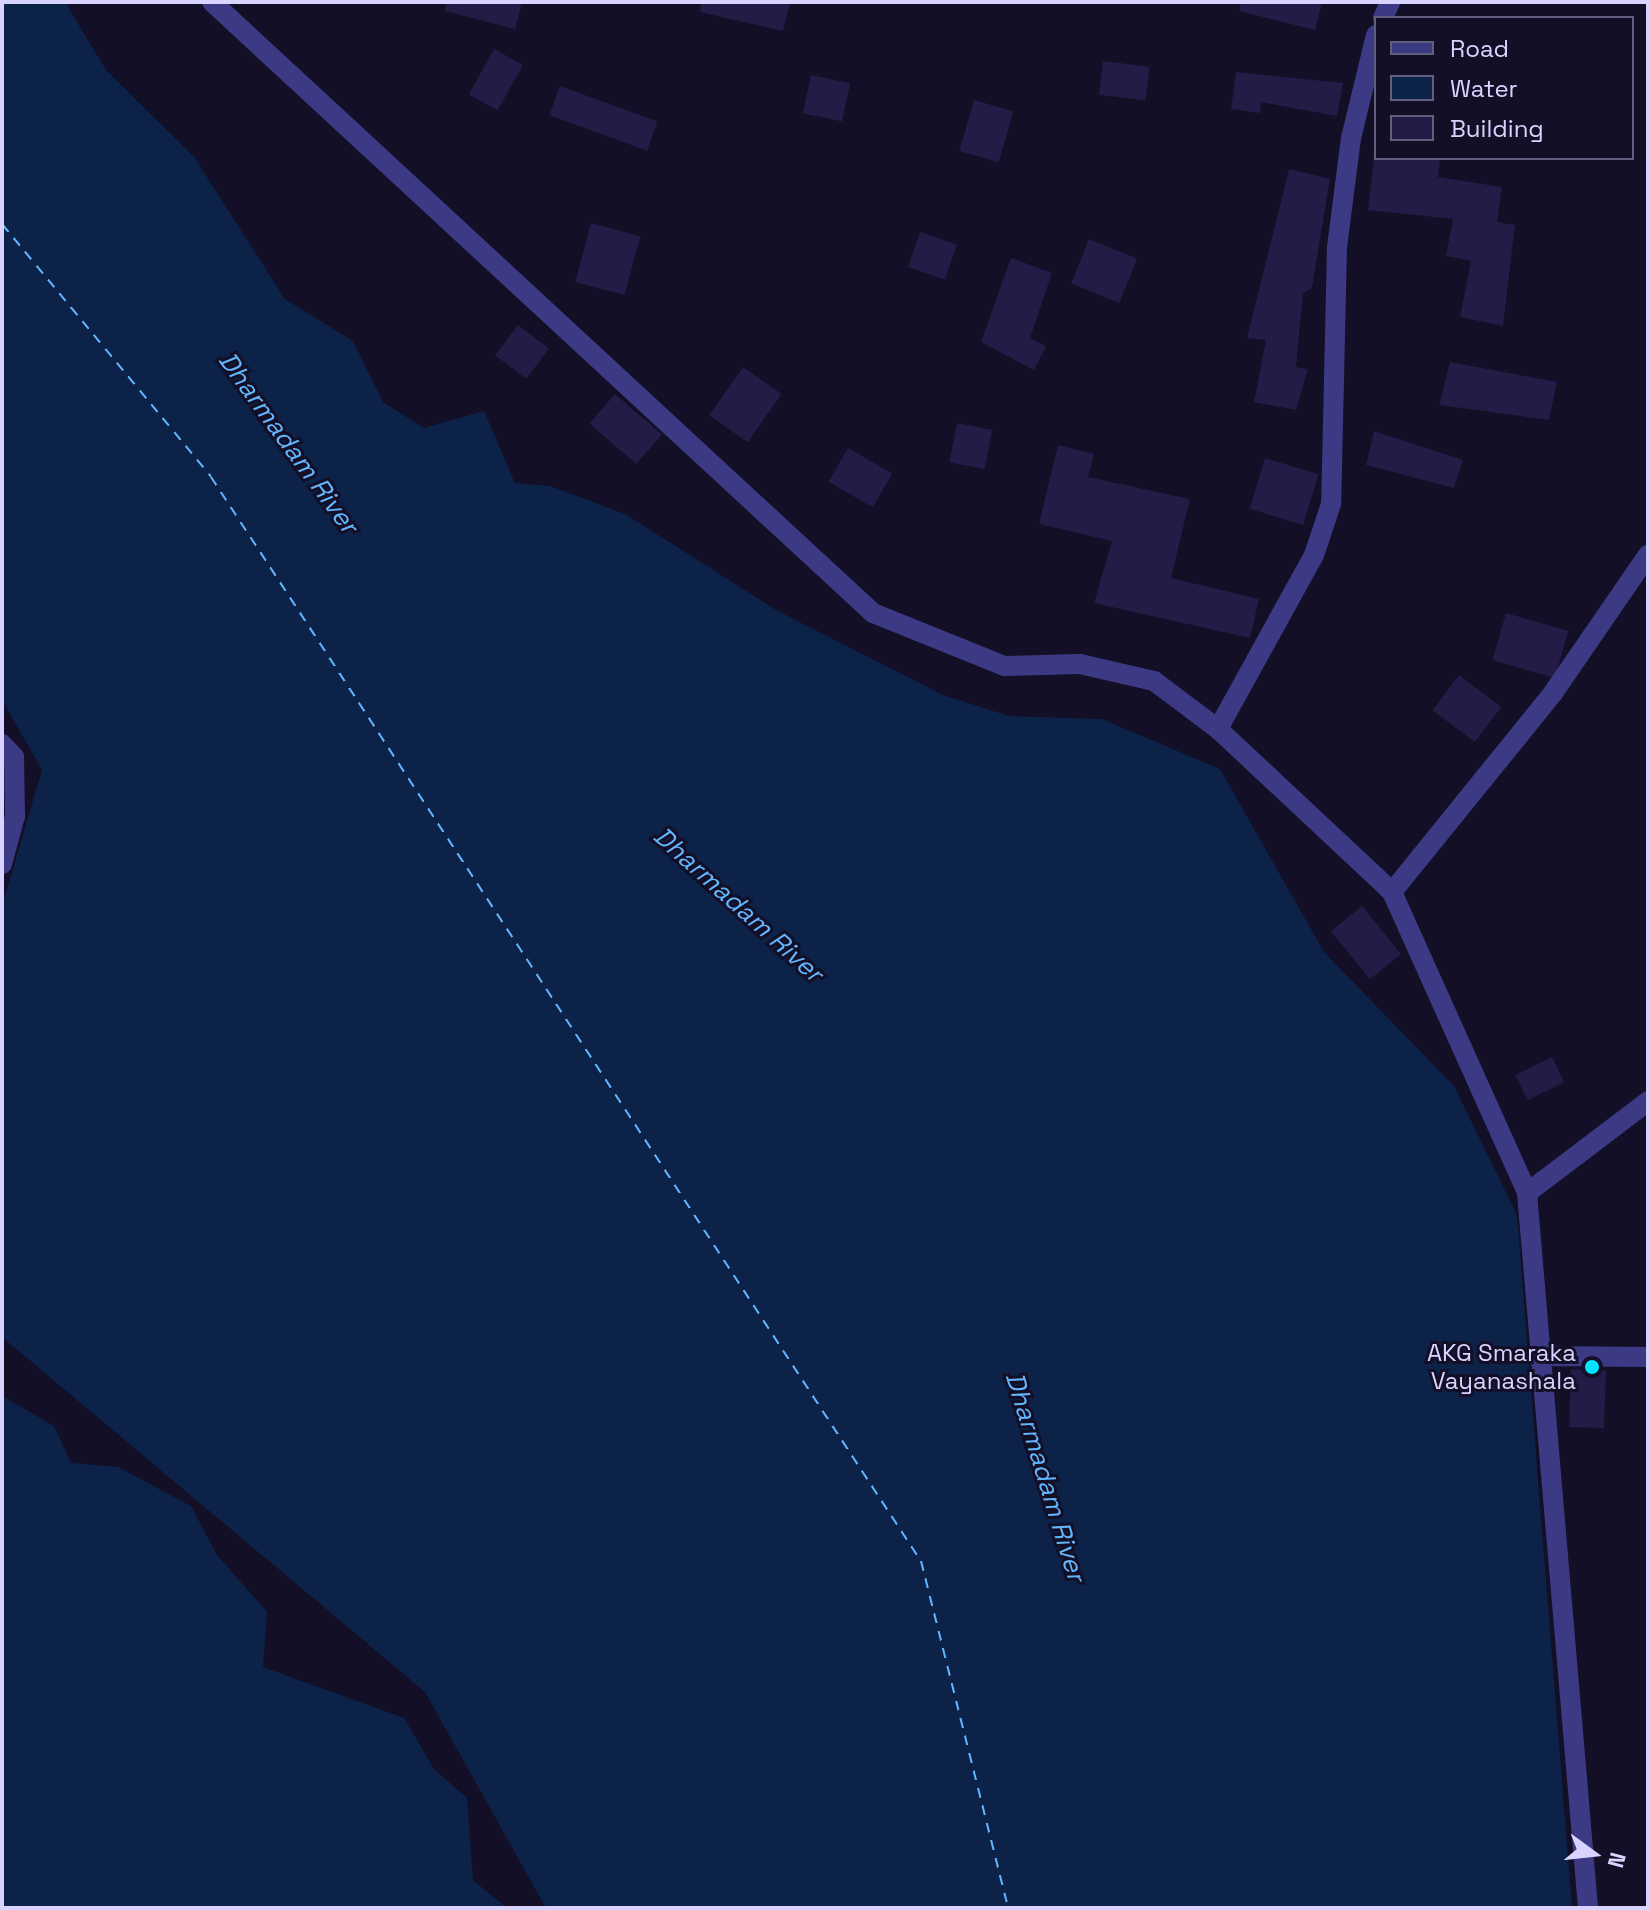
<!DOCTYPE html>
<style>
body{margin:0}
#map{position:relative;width:1650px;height:1910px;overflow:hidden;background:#130f26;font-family:"Space Grotesk",sans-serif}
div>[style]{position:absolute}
.water>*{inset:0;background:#0c2248}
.ferry>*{height:2px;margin-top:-1px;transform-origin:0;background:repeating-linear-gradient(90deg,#62b6ff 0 10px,transparent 0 18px)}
.building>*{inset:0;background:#241b47;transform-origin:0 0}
.street>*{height:20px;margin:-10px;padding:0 10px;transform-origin:10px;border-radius:10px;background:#3d3a85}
.dots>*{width:22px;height:22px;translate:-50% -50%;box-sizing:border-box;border:4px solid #130f26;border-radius:50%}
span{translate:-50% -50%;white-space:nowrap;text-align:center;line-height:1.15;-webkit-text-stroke:6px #130f26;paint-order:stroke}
.poi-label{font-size:24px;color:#d9d4ff}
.right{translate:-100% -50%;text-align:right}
.water-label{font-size:26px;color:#62b6ff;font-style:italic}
.frame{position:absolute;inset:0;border:4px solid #d9d4ff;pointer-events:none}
.legend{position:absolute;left:1374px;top:16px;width:260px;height:144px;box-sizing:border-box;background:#130f26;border:2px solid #625e7d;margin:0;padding:10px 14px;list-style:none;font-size:24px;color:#d9d4ff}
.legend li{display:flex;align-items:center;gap:16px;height:40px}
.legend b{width:40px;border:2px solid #625e7d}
.north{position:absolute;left:1554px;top:1814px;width:80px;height:80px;-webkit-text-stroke:6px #130f26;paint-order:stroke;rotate:105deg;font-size:22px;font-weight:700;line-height:32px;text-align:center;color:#d9d4ff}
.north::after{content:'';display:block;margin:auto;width:28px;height:36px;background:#d9d4ff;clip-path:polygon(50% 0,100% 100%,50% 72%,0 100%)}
</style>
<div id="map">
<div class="water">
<i style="clip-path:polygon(2px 2px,65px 2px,106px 70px,194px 157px,285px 299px,353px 341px,383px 402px,424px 428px,484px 411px,515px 483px,550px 486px,625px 514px,776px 610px,943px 695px,1009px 716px,1102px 719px,1220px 769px,1324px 952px,1454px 1086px,1517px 1215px,1572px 1908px,546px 1908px,425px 1692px,2px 1337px,2px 906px,42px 770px,2px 700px)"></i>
<i style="clip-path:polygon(2px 1396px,54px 1426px,71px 1463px,118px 1467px,191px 1506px,217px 1555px,267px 1612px,263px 1667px,404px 1718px,434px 1769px,467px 1798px,473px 1880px,507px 1908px,2px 1908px)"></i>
</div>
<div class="ferry">
<i style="left:2px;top:224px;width:328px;rotate:50.4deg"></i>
<i style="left:211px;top:477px;width:1296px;rotate:56.78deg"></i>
<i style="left:921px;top:1561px;width:358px;rotate:75.9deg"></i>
</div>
<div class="building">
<i style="clip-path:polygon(446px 2px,522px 2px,515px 29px,445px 11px)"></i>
<i style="clip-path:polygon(701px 2px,790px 2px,783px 31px,700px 12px)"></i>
<i style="clip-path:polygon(1241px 2px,1322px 2px,1315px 30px,1239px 11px)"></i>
<i style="left:494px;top:49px;width:33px;height:52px;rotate:29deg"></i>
<i style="left:1103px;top:61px;width:47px;height:34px;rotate:7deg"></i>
<i style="clip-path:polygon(1236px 72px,1343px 83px,1337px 116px,1261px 102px,1260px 113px,1231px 109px)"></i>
<i style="left:811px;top:75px;width:40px;height:39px;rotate:12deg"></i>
<i style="left:560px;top:86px;width:104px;height:31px;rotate:20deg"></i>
<i style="left:974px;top:100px;width:41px;height:53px;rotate:16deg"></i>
<i style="clip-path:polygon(1374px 158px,1440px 158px,1438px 177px,1502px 187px,1497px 222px,1515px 225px,1503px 326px,1460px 317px,1471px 261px,1446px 256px,1453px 219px,1368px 210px)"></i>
<i style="clip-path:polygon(1289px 169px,1330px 179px,1312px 288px,1303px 293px,1296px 367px,1308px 369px,1296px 410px,1254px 402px,1266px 340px,1247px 338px)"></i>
<i style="left:591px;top:223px;width:51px;height:61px;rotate:15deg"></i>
<i style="left:920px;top:232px;width:39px;height:37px;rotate:19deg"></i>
<i style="left:1089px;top:239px;width:52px;height:48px;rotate:22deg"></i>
<i style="clip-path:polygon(1011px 258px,1052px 273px,1030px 338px,1046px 346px,1034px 370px,981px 342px)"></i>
<i style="left:518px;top:325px;width:39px;height:38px;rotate:37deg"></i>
<i style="clip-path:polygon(1450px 362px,1557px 382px,1549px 420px,1439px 405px)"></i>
<i style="left:743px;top:367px;width:47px;height:59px;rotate:35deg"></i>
<i style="left:615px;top:394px;width:62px;height:39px;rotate:41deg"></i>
<i style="left:957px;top:423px;width:36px;height:40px;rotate:11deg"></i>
<i style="clip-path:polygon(1374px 431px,1463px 460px,1454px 488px,1366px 465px)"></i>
<i style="clip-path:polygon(1058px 445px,1094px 454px,1088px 477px,1190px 499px,1171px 578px,1259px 599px,1250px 638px,1094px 603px,1112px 541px,1039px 524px)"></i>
<i style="left:848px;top:448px;width:51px;height:39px;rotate:30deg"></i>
<i style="left:1265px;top:458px;width:56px;height:53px;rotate:17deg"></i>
<i style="left:1506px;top:613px;width:65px;height:49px;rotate:16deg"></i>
<i style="left:1459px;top:675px;width:53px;height:44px;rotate:37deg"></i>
<i style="left:1362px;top:906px;width:62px;height:40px;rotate:51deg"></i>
<i style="left:1552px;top:1057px;width:28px;height:41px;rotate:64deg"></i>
<i style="left:1571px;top:1369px;width:35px;height:58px;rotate:2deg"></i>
</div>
<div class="street">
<i style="left:212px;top:2px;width:900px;rotate:42.75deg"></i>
<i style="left:873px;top:613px;width:141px;rotate:22deg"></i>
<i style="left:1004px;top:666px;width:76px;rotate:-1.5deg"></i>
<i style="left:1080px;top:664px;width:76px;rotate:12.9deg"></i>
<i style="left:1154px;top:681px;width:80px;rotate:36.9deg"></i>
<i style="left:1383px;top:18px;width:17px;rotate:-66deg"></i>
<i style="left:1376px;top:35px;width:106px;rotate:103.6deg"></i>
<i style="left:1351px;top:138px;width:110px;rotate:97.3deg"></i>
<i style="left:1337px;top:247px;width:257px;rotate:91.3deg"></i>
<i style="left:1331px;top:504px;width:54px;rotate:108.4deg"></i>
<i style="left:1314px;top:555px;width:199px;rotate:118.9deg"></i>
<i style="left:1218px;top:729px;width:238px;rotate:43.1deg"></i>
<i style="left:1392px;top:892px;width:330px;rotate:65.8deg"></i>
<i style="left:1527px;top:1193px;width:718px;rotate:85.12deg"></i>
<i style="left:2px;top:744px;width:18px;rotate:47deg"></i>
<i style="left:14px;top:757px;width:59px;rotate:89deg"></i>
<i style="left:15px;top:816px;width:50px;rotate:105.2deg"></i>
<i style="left:1392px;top:892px;width:256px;rotate:-51deg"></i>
<i style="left:1553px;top:693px;width:168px;rotate:-55.5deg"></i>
<i style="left:1527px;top:1193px;width:152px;rotate:-37.2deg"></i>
<i style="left:1541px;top:1356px;width:107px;rotate:0.5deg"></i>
</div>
<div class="dots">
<i style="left:1592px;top:1367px;background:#00e5ff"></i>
</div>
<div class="poi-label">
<span class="right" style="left:1576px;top:1367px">AKG Smaraka<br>Vayanashala</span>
</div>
<div class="water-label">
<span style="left:288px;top:443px;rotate:54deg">Dharmadam River</span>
<span style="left:738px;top:905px;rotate:42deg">Dharmadam River</span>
<span style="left:1045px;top:1477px;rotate:73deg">Dharmadam River</span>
</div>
<div class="frame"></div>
<ul class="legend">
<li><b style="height:10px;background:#3d3a85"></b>Road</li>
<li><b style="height:22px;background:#0c2248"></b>Water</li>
<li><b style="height:22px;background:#241b47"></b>Building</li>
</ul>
<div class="north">N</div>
</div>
